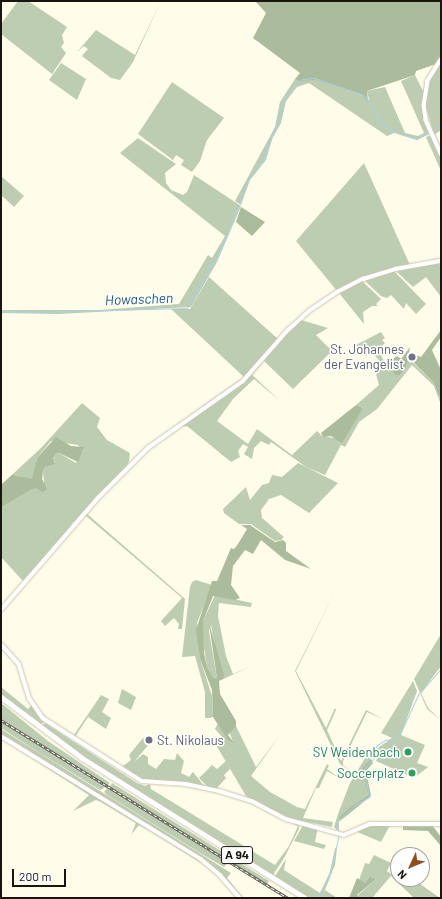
<!DOCTYPE html>
<style>
body{margin:0}
#map{position:relative;width:442px;height:899px;overflow:hidden;background:#fffce9;font-family:Barlow,sans-serif}
div>[style]{position:absolute}
.green>*{inset:0;background:#bdcdb2;transform-origin:0 0}
.forest>*{inset:0;background:#aabc9c}
.stream>*{height:1px;margin:-0.5px;padding:0 0.5px;transform-origin:0.5px;border-radius:0.5px;background:#add1e7}
.roads{filter:drop-shadow(0 0 1px #cac7b0) drop-shadow(0 0 1px #cac7b0)}
.secondary>*{height:3.5px;margin:-1.75px;padding:0 1.75px;transform-origin:1.75px;border-radius:1.75px;background:#fff}
.highway>*{height:5px;margin:-2.5px;padding:0 2.5px;transform-origin:2.5px;border-radius:2.5px;background:#fff}
.rail>*{height:2.5px;margin-top:-1.25px;transform-origin:0;background:repeating-linear-gradient(90deg,#fff 0 3px,#626055 0 6px);box-sizing:border-box;border-block:1px solid #626055}
.dots>*{width:11px;height:11px;translate:-50% -50%;box-sizing:border-box;border:2px solid #fff;border-radius:50%}
span{translate:-50% -50%;white-space:nowrap;text-align:center;line-height:1.15;-webkit-text-stroke:3px #fff;paint-order:stroke}
.shield-label span{padding:1px 3px;background:#fff;border:1px solid;border-radius:3px;-webkit-text-stroke-width:0}
.shield-label{font-size:12px;color:#18160e;font-weight:700}
.worship-label{font-size:13px;color:#5b616d}
.right{translate:-100% -50%;text-align:right}
.left{translate:0 -50%;text-align:left}
.leisure-label{font-size:13px;color:#27864d}
.water-label{font-size:14px;color:#1c5877;font-style:italic}
.frame{position:absolute;inset:0;border:2px solid #18160e;pointer-events:none}
.north{position:absolute;left:390px;top:847px;width:40px;height:40px;box-sizing:border-box;background:#fff;border:1px solid #a3a29f;border-radius:50%;rotate:226deg;font-size:11px;font-weight:700;line-height:16px;text-align:center;color:#18160e}
.north::after{content:'';display:block;margin:auto;width:14px;height:18px;background:#8f4c1d;clip-path:polygon(50% 0,100% 100%,50% 72%,0 100%)}
.scale{position:absolute;left:12px;top:869px;width:54px;height:18px;box-sizing:border-box;border:2px solid #18160e;border-top:0;padding-left:5px;font-size:12px;line-height:14px;white-space:nowrap;color:#18160e;-webkit-text-stroke:3px #fff;paint-order:stroke}
</style>
<div id="map">
<div class="green">
<i style="clip-path:polygon(18px 1px,28px 1px,67px 27px,62px 35px,64px 43px,61px 47px,66px 53px,52px 74px,1px 34px,1px 24px)"></i>
<i style="clip-path:polygon(161px 1px,133px 62px,120px 80px,111px 78px,82px 56px,88px 49px,84px 46px,77px 52px,96px 30px,135px 55px)"></i>
<i style="clip-path:polygon(441px 61px,441px 130px,434px 135px,425px 104px,430px 79px)"></i>
<i style="clip-path:polygon(61px 63px,86px 79px,77px 100px,49px 80px)"></i>
<i style="clip-path:polygon(437px 64px,428px 80px,423px 96px,431px 133px,417px 140px,394px 133px,387px 136px,309px 83px,297px 87px,286px 101px,281px 123px,272px 139px,266px 160px,250px 180px,241px 205px,235px 201px,275px 127px,280px 102px,295px 79px,314px 80px,361px 95px,369px 100px,367px 91px,385px 87px,405px 133px,418px 136px,424px 133px,401px 81px,415px 75px,423px 91px,428px 76px)"></i>
<i style="clip-path:polygon(172px 82px,224px 118px,207px 140px,200px 161px,192px 172px,181px 165px,184px 160px,176px 155px,173px 160px,138px 134px)"></i>
<i style="clip-path:polygon(432px 135px,441px 156px,441px 171px,426px 137px)"></i>
<i style="clip-path:polygon(138px 138px,176px 164px,165px 173px,166px 183px,171px 190px,183px 195px,187px 192px,194px 175px,241px 206px,217px 262px,191px 307px,58px 314px,1px 313px,1px 310px,100px 310px,179px 304px,208px 255px,212px 258px,225px 236px,120px 153px)"></i>
<i style="clip-path:polygon(364px 163px,410px 265px,389px 270px,337px 291px,296px 241px)"></i>
<i style="clip-path:polygon(1px 176px,24px 196px,14px 207px,1px 195px)"></i>
<i style="clip-path:polygon(441px 262px,441px 297px,426px 277px,413px 287px,396px 271px)"></i>
<i style="clip-path:polygon(394px 271px,426px 304px,416px 314px,406px 303px,404px 309px,391px 295px,387px 298px,381px 296px,365px 281px)"></i>
<i style="clip-path:polygon(209px 277px,278px 339px,298px 318px,334px 291px,311px 309px,287px 333px,301px 320px,328px 328px,316px 335px,332px 351px,293px 389px,264px 361px,252px 375px,280px 401px,254px 379px,233px 399px,217px 421px,248px 444px,257px 429px,292px 455px,317px 431px,322px 436px,334px 438px,353px 421px,363px 408px,356px 405px,379px 385px,376px 374px,384px 366px,371px 351px,365px 356px,356px 345px,381px 332px,385px 338px,382px 340px,385px 343px,381px 347px,384px 351px,381px 356px,386px 364px,393px 359px,396px 364px,394px 368px,400px 375px,408px 358px,434px 383px,439px 393px,441px 405px,434px 386px,412px 365px,377px 409px,359px 422px,345px 447px,341px 445px,325px 475px,306px 467px,271px 442px,269px 445px,261px 441px,254px 448px,252px 459px,244px 454px,248px 447px,243px 444px,238px 451px,240px 457px,231px 462px,187px 426px,177px 427px,182px 421px,244px 377px,171px 309px,190px 309px)"></i>
<i style="clip-path:polygon(362px 281px,381px 299px,376px 304px,378px 306px,372px 306px,363px 312px,364px 324px,339px 293px)"></i>
<i style="clip-path:polygon(evenodd,82px 403px,100px 418px,97px 427px,107px 440px,130px 453px,129px 461px,127px 467px,74px 523px,72px 522px,71px 528px,23px 581px,1px 557px,1px 485px,41px 448px,82px 403px,51px 441px,78px 445px,83px 450px,76px 463px,59px 453px,56px 454px,53px 458px,55px 463px,45px 467px,43px 471px,44px 483px,34px 475px,37px 458px,51px 441px)"></i>
<i style="clip-path:polygon(298px 463px,338px 483px,309px 513px,281px 495px,269px 499px,261px 510px,262px 518px,284px 537px,281px 540px,275px 541px,251px 524px,239px 524px,224px 513px,223px 509px,246px 487px,250px 500px,262px 485px,269px 483px,272px 475px,282px 477px)"></i>
<i style="clip-path:polygon(86px 513px,185px 599px,182px 629px,178px 629px,179px 624px,174px 618px,165px 626px,161px 621px,182px 598px,85px 515px)"></i>
<i style="clip-path:polygon(196px 580px,212px 585px,197px 623px,200px 659px,212px 696px,213px 717px,210px 718px,205px 718px,205px 692px,195px 656px,182px 657px,190px 587px,192px 582px)"></i>
<i style="clip-path:polygon(334px 594px,296px 671px,326px 728px,335px 708px,336px 710px,327px 730px,341px 761px,366px 710px,383px 719px,367px 712px,343px 761px,343px 765px,351px 771px,340px 764px,295px 671px)"></i>
<i style="clip-path:polygon(215px 595px,252px 603px,251px 607px,219px 603px,218px 616px,226px 656px,233px 674px,252px 666px,219px 681px,225px 678px,216px 653px,211px 625px,209px 631px,217px 679px,214px 678px,207px 667px,202px 635px,203px 621px)"></i>
<i style="clip-path:polygon(441px 634px,441px 666px,421px 693px,428px 708px,441px 720px,427px 709px,414px 679px)"></i>
<i style="clip-path:polygon(413px 681px,417px 691px,401px 735px,425px 745px,417px 763px,428px 767px,414px 778px,376px 761px,378px 757px,375px 750px,392px 738px,381px 733px)"></i>
<i style="clip-path:polygon(1px 687px,28px 709px,32px 705px,44px 721px,40px 726px,14px 705px,1px 695px)"></i>
<i style="clip-path:polygon(122px 689px,136px 697px,131px 710px,118px 703px)"></i>
<i style="clip-path:polygon(101px 695px,109px 699px,102px 712px,111px 718px,106px 729px,88px 717px,75px 737px,112px 761px,72px 738px)"></i>
<i style="clip-path:polygon(1px 703px,48px 741px,110px 783px,107px 786px,1px 719px)"></i>
<i style="clip-path:polygon(1px 721px,60px 758px,106px 787px,100px 790px,38px 752px,1px 728px)"></i>
<i style="clip-path:polygon(45px 723px,137px 783px,145px 786px,150px 784px,151px 789px,275px 865px,289px 846px,298px 826px,269px 811px,297px 823px,299px 826px,299px 829px,284px 858px,273px 875px,102px 769px,41px 727px)"></i>
<i style="clip-path:polygon(218px 723px,233px 742px,229px 731px,236px 726px,256px 767px,280px 735px,251px 776px,270px 792px,297px 807px,305px 809px,327px 764px,329px 766px,327px 769px,341px 779px,327px 771px,319px 788px,316px 788px,303px 818px,333px 822px,332px 827px,287px 818px,246px 796px,216px 745px,222px 737px,215px 729px)"></i>
<i style="clip-path:polygon(1px 729px,231px 873px,227px 878px,243px 898px,206px 866px,152px 832px,139px 825px,131px 835px,136px 823px,101px 802px,96px 800px,73px 811px,89px 795px,1px 738px)"></i>
<i style="clip-path:polygon(143px 738px,150px 743px,134px 762px,143px 754px,148px 757px,148px 764px,156px 769px,164px 759px,175px 760px,177px 753px,184px 761px,181px 773px,189px 777px,193px 772px,205px 787px,145px 781px,113px 763px,122px 767px,131px 760px,129px 755px)"></i>
<i style="clip-path:polygon(367px 755px,371px 759px,363px 771px,368px 795px,353px 805px,339px 820px,339px 832px,334px 827px,338px 814px,350px 783px)"></i>
<i style="clip-path:polygon(226px 761px,230px 769px,224px 775px,226px 778px,216px 789px,208px 787px,199px 778px,212px 765px,217px 769px)"></i>
<i style="left:112px;top:783px;width:185px;height:4px;rotate:32deg"></i>
<i style="clip-path:polygon(108px 787px,228px 862px,224px 867px,200px 853px,107px 795px,104px 792px)"></i>
<i style="clip-path:polygon(303px 825px,318px 827px,315px 842px,326px 845px,324px 849px,294px 841px)"></i>
<i style="clip-path:polygon(367px 825px,390px 825px,381px 842px,355px 831px)"></i>
<i style="clip-path:polygon(335px 848px,337px 848px,335px 865px,325px 890px,337px 898px,308px 898px,275px 876px,286px 859px,284px 870px,320px 893px,330px 872px)"></i>
<i style="clip-path:polygon(374px 855px,391px 863px,387px 871px,398px 879px,413px 879px,440px 898px,414px 898px,391px 876px,372px 898px,358px 898px,357px 896px,376px 879px,370px 876px,365px 883px,359px 880px,365px 863px,369px 864px)"></i>
</div>
<div class="forest">
<i style="clip-path:polygon(255px 1px,441px 1px,441px 57px,436px 64px,416px 71px,415px 75px,367px 91px,368px 101px,361px 95px,314px 80px,300px 81px,295px 79px,300px 73px,253px 38px,266px 13px)"></i>
<i style="clip-path:polygon(241px 207px,265px 222px,252px 236px,236px 222px)"></i>
<i style="clip-path:polygon(441px 330px,441px 337px,432px 350px,441px 370px,441px 400px,434px 383px,414px 363px,416px 355px,421px 357px)"></i>
<i style="clip-path:polygon(410px 347px,407px 364px,400px 375px,395px 375px,393px 369px,396px 364px,393px 359px,397px 356px,401px 359px)"></i>
<i style="clip-path:polygon(356px 405px,363px 408px,342px 443px,331px 436px,323px 437px,321px 433px)"></i>
<i style="clip-path:polygon(56px 437px,71px 446px,84px 447px,78px 462px,59px 453px,56px 454px,53px 458px,55px 464px,45px 467px,43px 471px,42px 479px,47px 489px,43px 492px,36px 488px,30px 490px,1px 507px,1px 485px,12px 475px,32px 479px,37px 458px)"></i>
<i style="clip-path:polygon(241px 525px,250px 525px,275px 542px,283px 540px,286px 543px,286px 551px,311px 569px,285px 560px,261px 540px,253px 554px,245px 550px,233px 566px,231px 585px,240px 598px,235px 600px,213px 596px,203px 621px,204px 653px,207px 667px,214px 678px,217px 679px,209px 623px,225px 678px,219px 681px,220px 694px,236px 721px,236px 726px,228px 735px,234px 743px,228px 740px,213px 717px,212px 690px,200px 659px,196px 630px,212px 581px,217px 581px,231px 548px,234px 549px,238px 544px,247px 529px)"></i>
<i style="clip-path:polygon(371px 759px,373px 763px,366px 771px,371px 796px,340px 821px,339px 818px,353px 805px,368px 795px,362px 769px)"></i>
<i style="clip-path:polygon(403px 825px,432px 825px,441px 837px,441px 846px,428px 831px,403px 830px)"></i>
<i style="clip-path:polygon(370px 876px,376px 879px,357px 895px,358px 898px,349px 898px,357px 878px,365px 883px)"></i>
</div>
<div class="stream">
<i style="left:432px;top:130px;width:10px;rotate:-29deg"></i>
<i style="left:240px;top:202px;width:28px;rotate:-69deg"></i>
<i style="left:250px;top:176px;width:21px;rotate:-49deg"></i>
<i style="left:264px;top:160px;width:69px;rotate:-71.3deg"></i>
<i style="left:286px;top:95px;width:23px;rotate:-45deg"></i>
<i style="left:302px;top:79px;width:12px;rotate:-5deg"></i>
<i style="left:314px;top:78px;width:50px;rotate:18.8deg"></i>
<i style="left:361px;top:94px;width:6px;rotate:31deg"></i>
<i style="left:366px;top:97px;width:31px;rotate:59deg"></i>
<i style="left:382px;top:124px;width:13px;rotate:32deg"></i>
<i style="left:393px;top:131px;width:24px;rotate:19deg"></i>
<i style="left:416px;top:139px;width:15px;rotate:-28deg"></i>
<i style="left:1px;top:311px;width:35px;rotate:2deg"></i>
<i style="left:36px;top:312px;width:151px;rotate:-1.5deg"></i>
<i style="left:187px;top:308px;width:44px;rotate:-59.9deg"></i>
<i style="left:209px;top:270px;width:5px;rotate:-101deg"></i>
<i style="left:208px;top:265px;width:8px;rotate:-23deg"></i>
<i style="left:215px;top:262px;width:60px;rotate:-66.4deg"></i>
<i style="left:338px;top:832px;width:11px;rotate:-90deg"></i>
<i style="left:338px;top:821px;width:22px;rotate:-43deg"></i>
<i style="left:354px;top:806px;width:17px;rotate:-31deg"></i>
<i style="left:369px;top:797px;width:28px;rotate:-100deg"></i>
<i style="left:364px;top:769px;width:15px;rotate:-48deg"></i>
<i style="left:374px;top:758px;width:12px;rotate:-81deg"></i>
<i style="left:376px;top:746px;width:11px;rotate:-34deg"></i>
<i style="left:385px;top:740px;width:10px;rotate:-6deg"></i>
<i style="left:395px;top:739px;width:9px;rotate:-49deg"></i>
<i style="left:401px;top:732px;width:41px;rotate:-65.3deg"></i>
<i style="left:418px;top:695px;width:35px;rotate:-49deg"></i>
<i style="left:317px;top:898px;width:26px;rotate:-62deg"></i>
<i style="left:329px;top:875px;width:41px;rotate:-76deg"></i>
</div>
<div class="roads">
<div class="secondary">
<i style="left:441px;top:60px;width:25px;rotate:122deg"></i>
<i style="left:428px;top:81px;width:24px;rotate:99deg"></i>
<i style="left:424px;top:105px;width:15px;rotate:82deg"></i>
<i style="left:426px;top:120px;width:37px;rotate:66deg"></i>
<i style="left:1px;top:610px;width:150px;rotate:-49.1deg"></i>
<i style="left:99px;top:497px;width:69px;rotate:-45deg"></i>
<i style="left:148px;top:448px;width:116px;rotate:-35.2deg"></i>
<i style="left:243px;top:381px;width:68px;rotate:-48.6deg"></i>
<i style="left:288px;top:330px;width:28px;rotate:-42deg"></i>
<i style="left:309px;top:311px;width:34px;rotate:-34deg"></i>
<i style="left:337px;top:292px;width:29px;rotate:-27deg"></i>
<i style="left:363px;top:279px;width:34px;rotate:-17deg"></i>
<i style="left:395px;top:269px;width:47px;rotate:-9.9deg"></i>
<i style="left:1px;top:644px;width:27px;rotate:48deg"></i>
<i style="left:19px;top:664px;width:37px;rotate:73deg"></i>
<i style="left:30px;top:699px;width:23px;rotate:56deg"></i>
<i style="left:43px;top:718px;width:117px;rotate:32.5deg"></i>
<i style="left:142px;top:781px;width:44px;rotate:3.9deg"></i>
<i style="left:186px;top:784px;width:34px;rotate:12deg"></i>
<i style="left:219px;top:791px;width:34px;rotate:17deg"></i>
<i style="left:252px;top:801px;width:38px;rotate:28deg"></i>
<i style="left:286px;top:819px;width:60px;rotate:15.4deg"></i>
<i style="left:344px;top:835px;width:28px;rotate:-23deg"></i>
<i style="left:370px;top:824px;width:71px"></i>
<i style="left:1px;top:736px;width:235px;rotate:31.6deg"></i>
<i style="left:201px;top:859px;width:25px;rotate:40deg"></i>
<i style="left:220px;top:875px;width:30px;rotate:49deg"></i>
</div>
<div class="highway">
<i style="left:1px;top:697px;width:101px;rotate:37deg"></i>
<i style="left:82px;top:758px;width:263px;rotate:32.1deg"></i>
</div>
</div>
<div class="rail">
<i style="left:1px;top:720px;width:338px;rotate:31.8deg"></i>
</div>
<div class="dots">
<i style="left:412px;top:357px;background:#6b7280"></i>
<i style="left:149px;top:740px;background:#6b7280"></i>
<i style="left:408px;top:752px;background:#2e9e5b"></i>
<i style="left:412px;top:773px;background:#2e9e5b"></i>
</div>
<div class="shield-label">
<span style="left:237px;top:855px">A 94</span>
</div>
<div class="worship-label">
<span class="right" style="left:404px;top:357px">St. Johannes<br>der Evangelist</span>
<span class="left" style="left:157px;top:740px">St. Nikolaus</span>
</div>
<div class="leisure-label">
<span class="right" style="left:400px;top:752px">SV Weidenbach</span>
<span class="right" style="left:404px;top:773px">Soccerplatz</span>
</div>
<div class="water-label">
<span style="left:139px;top:299px;rotate:-2deg">Howaschen</span>
</div>
<div class="frame"></div>
<div class="north">N</div>
<div class="scale">200 m</div>
</div>
